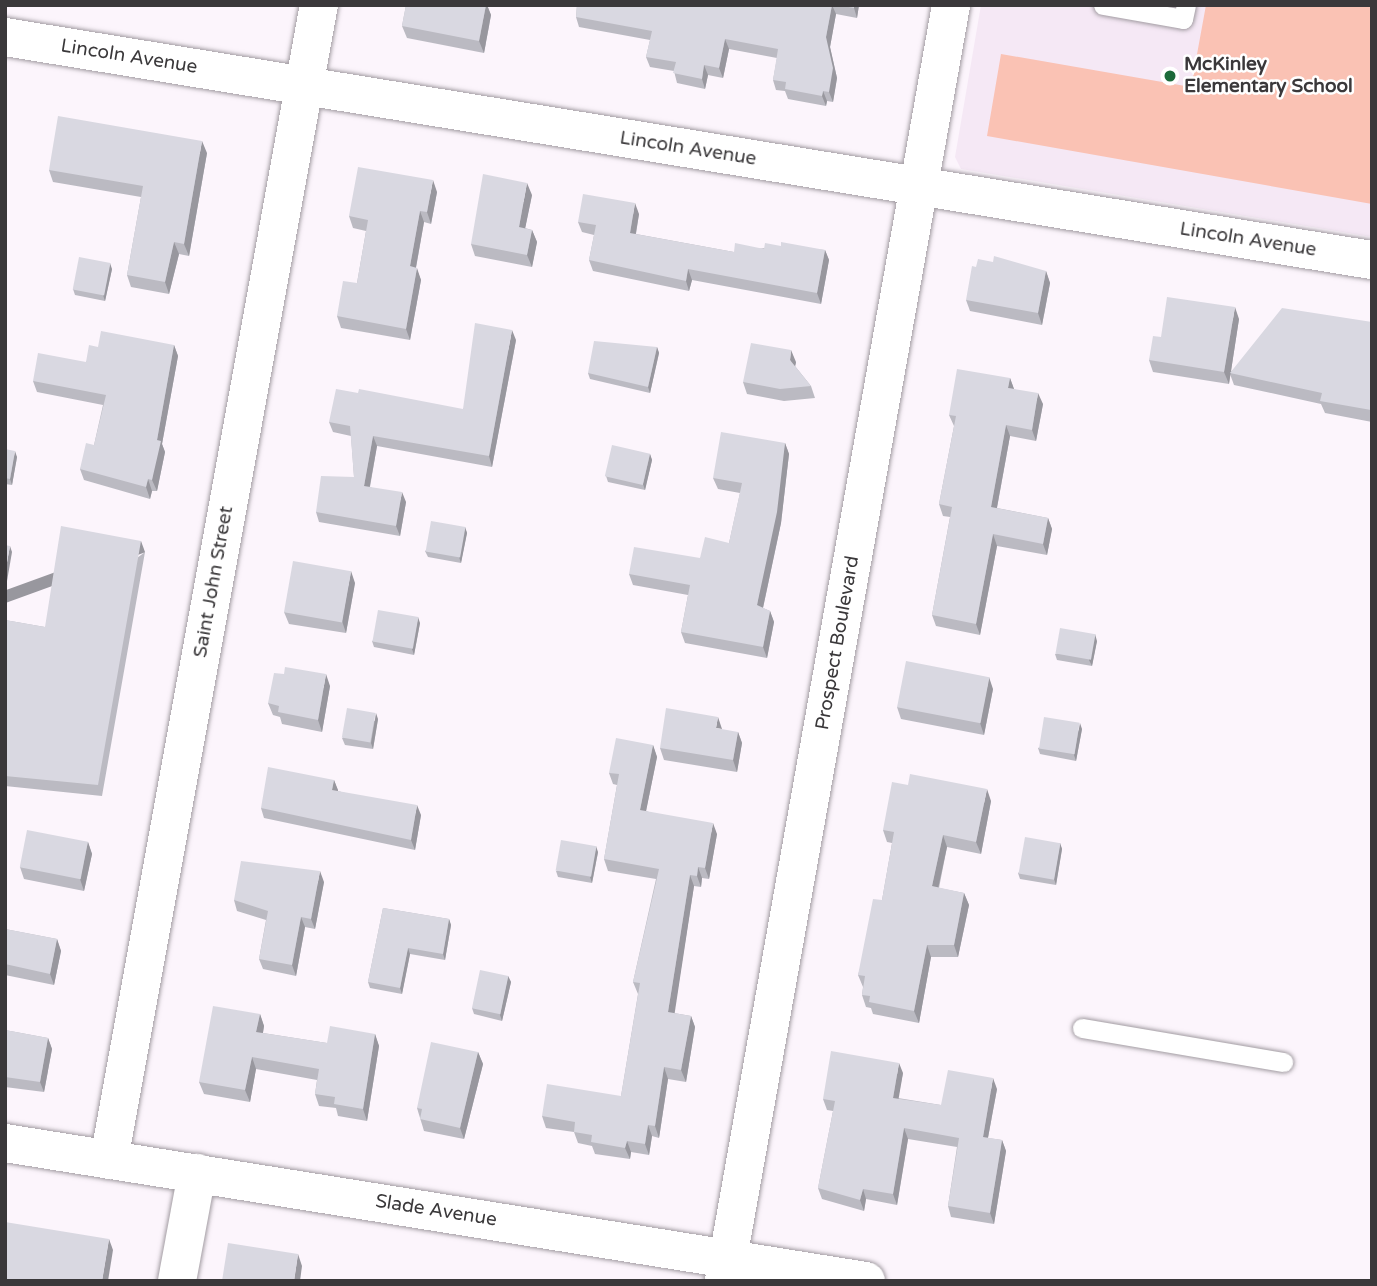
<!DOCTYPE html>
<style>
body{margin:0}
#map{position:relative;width:1377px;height:1286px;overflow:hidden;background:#fcf5fc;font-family:"Varela Round",sans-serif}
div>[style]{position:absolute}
.built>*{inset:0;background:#f5e8f5}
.green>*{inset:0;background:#fac2b4}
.roads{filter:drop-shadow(0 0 2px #a29ca2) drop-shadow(0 0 2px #a29ca2)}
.lane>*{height:19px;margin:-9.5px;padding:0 9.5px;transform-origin:9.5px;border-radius:9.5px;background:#fff}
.street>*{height:38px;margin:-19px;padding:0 19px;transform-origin:19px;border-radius:19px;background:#fff}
.wall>*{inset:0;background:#bbbac2}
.shaded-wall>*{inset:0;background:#98979e;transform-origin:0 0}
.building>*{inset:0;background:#d9d8e1;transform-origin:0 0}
.dots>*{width:19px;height:19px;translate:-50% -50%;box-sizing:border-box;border:4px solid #fff;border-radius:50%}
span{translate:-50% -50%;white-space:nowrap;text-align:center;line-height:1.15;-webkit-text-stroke:5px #fff;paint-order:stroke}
.street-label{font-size:19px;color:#3a383a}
.poi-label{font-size:19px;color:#3a383a;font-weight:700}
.left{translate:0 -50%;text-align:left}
.frame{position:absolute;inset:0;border:7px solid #3a383a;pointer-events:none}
</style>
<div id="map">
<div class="built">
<i style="clip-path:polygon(981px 5px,1372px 5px,1372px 237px,961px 169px,955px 157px)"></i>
</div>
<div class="green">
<i style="clip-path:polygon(1206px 5px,1372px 5px,1372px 204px,987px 136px,1001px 54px,1191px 87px)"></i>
</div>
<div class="roads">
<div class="lane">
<i style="left:1103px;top:5px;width:81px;rotate:9.9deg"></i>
<i style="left:1183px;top:19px;width:14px;rotate:-78deg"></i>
<i style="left:1082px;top:1028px;width:204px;rotate:9.6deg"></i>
</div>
<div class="street">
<i style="left:5px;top:37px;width:1385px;rotate:9.27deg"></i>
<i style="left:5px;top:1143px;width:872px;rotate:9.11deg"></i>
<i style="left:109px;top:1160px;width:1174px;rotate:-79.7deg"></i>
<i style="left:177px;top:1281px;width:110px;rotate:-79.5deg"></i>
<i style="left:724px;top:1281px;width:1296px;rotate:-79.91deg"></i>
</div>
</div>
<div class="wall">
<i style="clip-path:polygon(406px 5px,487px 5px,491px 15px,484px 53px,407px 38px,402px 26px)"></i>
<i style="clip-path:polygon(577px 5px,859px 5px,857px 18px,836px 14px,830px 47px,837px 78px,833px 102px,827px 101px,826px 106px,788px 99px,785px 91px,776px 90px,773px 80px,777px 58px,729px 49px,723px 78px,708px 75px,705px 89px,677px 83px,674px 71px,650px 67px,646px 57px,650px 40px,579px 27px,576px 17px)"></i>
<i style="clip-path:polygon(207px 153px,189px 256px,179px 254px,169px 294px,131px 287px,127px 275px,141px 197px,53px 182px,49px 170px)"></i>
<i style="clip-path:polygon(437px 192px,431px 224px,424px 222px,416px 268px,421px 280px,410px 340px,341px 328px,337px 316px,357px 283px,366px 231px,353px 228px,349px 216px)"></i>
<i style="clip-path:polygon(532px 195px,525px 228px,532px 230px,537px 242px,532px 267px,475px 256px,471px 244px)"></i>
<i style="clip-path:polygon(639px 214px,636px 234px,734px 252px,781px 246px,825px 250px,829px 260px,821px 304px,692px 280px,689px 291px,593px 271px,589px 260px,594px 235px,582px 232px,578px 222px)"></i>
<i style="clip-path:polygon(112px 269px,105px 301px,75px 295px,73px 289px)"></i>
<i style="clip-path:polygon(1046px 271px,1050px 283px,1042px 325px,970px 311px,966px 300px)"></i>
<i style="clip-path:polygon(1239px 319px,1231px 371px,1372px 322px,1372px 422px,1325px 413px,1321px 404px,1234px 385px,1230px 374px,1229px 384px,1153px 372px,1149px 360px,1161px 337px)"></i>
<i style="clip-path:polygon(516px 340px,492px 467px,377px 446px,370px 487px,406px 502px,400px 536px,319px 522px,316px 512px,354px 477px,351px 436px,333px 432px,329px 422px,463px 409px)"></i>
<i style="clip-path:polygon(174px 345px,178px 356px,162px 444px,165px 452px,157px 491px,152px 491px,150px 499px,84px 480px,80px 469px,94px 445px,103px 405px,37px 392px,33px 381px,86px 362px,98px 347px)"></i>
<i style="clip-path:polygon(657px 347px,659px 353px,650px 393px,590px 379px,588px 373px)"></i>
<i style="clip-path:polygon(796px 362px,795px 366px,811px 386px,815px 398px,784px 401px,747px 394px,743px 382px)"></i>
<i style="clip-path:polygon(1010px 378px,1014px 389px,1043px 404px,1036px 441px,1010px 436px,997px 508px,1048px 518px,1052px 529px,1047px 555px,997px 546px,980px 635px,936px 626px,932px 615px,950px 517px,943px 516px,939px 504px,954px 426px,949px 415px)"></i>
<i style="clip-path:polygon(785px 443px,789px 454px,781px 523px,763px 608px,770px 611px,774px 622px,767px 658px,685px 643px,681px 632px,688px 595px,633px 585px,629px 574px,700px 558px,729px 543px,740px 493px,718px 489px,713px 478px)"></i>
<i style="clip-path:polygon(5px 449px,17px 457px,12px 485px,5px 484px)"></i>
<i style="clip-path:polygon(650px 454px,652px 460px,645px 490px,608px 482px,606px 476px)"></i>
<i style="clip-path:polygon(465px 527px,467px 533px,461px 563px,428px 557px,425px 551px)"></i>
<i style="clip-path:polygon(145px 552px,102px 796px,5px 786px,5px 620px,45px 627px)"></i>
<i style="clip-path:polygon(355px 583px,346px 633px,289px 624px,284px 612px)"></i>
<i style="clip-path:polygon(420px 623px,414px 655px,374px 647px,372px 641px)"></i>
<i style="clip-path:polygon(1097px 641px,1092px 666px,1057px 660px,1055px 654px)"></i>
<i style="clip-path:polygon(330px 686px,322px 732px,282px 724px,280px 717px,273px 715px,268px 703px)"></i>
<i style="clip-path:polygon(993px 689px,984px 735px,901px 719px,897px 707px)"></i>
<i style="clip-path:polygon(378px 719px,373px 749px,345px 745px,342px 738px)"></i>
<i style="clip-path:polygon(1082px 729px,1076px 761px,1040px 754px,1038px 748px)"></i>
<i style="clip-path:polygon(738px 732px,742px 743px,737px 772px,664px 760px,660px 748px)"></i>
<i style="clip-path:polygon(653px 745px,657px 757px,646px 811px,717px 834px,709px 879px,702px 878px,701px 887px,694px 886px,674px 1013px,691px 1016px,695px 1027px,686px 1082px,668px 1079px,659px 1138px,652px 1136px,649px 1155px,631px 1152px,630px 1159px,595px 1154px,592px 1146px,578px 1143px,574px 1132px,546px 1128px,542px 1116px,621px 1096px,638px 994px,633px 982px,656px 879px,608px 871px,604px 859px,617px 785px,613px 784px,609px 773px)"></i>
<i style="clip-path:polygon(334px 780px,338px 791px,421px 815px,415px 850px,264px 818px,261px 808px)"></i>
<i style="clip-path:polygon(991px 801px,981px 854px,947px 847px,939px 888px,964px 893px,969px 905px,958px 957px,931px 957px,919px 1023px,873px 1014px,871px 1008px,866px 1007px,862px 995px,863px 987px,858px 975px,882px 900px,892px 843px,887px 842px,883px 830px)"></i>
<i style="clip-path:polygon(88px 842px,92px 854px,84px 891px,24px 879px,20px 867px)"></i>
<i style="clip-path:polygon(1060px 843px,1062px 849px,1056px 885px,1020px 879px,1018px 873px)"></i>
<i style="clip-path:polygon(598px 852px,592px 883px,558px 877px,556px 871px)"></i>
<i style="clip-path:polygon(324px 882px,315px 929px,305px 927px,296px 976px,263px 969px,259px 959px,266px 920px,237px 911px,234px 900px)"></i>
<i style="clip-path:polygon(383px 908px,449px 919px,451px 925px,445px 960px,410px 954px,402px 994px,370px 988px,368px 982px)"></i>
<i style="clip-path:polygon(5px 929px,57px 939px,61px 951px,54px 985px,5px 975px)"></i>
<i style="clip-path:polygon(508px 976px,511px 982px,502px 1021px,474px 1014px,472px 1008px)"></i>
<i style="clip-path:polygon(260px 1014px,264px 1026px,263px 1033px,327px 1043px,375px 1034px,379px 1046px,367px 1121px,338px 1116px,336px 1108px,319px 1106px,315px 1094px,317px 1080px,256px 1069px,250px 1102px,204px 1094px,199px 1082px)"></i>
<i style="clip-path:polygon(5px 1030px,48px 1038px,52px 1049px,44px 1092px,5px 1087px)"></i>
<i style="clip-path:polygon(478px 1052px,483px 1064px,464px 1139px,424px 1131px,417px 1108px)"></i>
<i style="clip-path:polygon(903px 1073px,898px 1098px,941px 1105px,997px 1089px,988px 1138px,1002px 1140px,1006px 1151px,994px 1224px,951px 1217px,948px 1206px,957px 1147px,908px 1139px,897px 1205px,866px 1199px,864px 1211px,822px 1199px,818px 1188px,833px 1111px,827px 1110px,823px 1099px)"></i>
</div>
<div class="shaded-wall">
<i style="clip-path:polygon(486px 5px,487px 5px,491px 15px,484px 53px,479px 41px)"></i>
<i style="clip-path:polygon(832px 5px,836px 14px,830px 47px,837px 78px,833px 102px,829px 92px,826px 37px)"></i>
<i style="clip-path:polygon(854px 5px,859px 5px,857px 18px,854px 8px)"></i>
<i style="clip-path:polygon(725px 39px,729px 49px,723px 78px,719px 68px)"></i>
<i style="clip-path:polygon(704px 65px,708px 75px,705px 89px,702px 79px)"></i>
<i style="clip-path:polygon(823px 91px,827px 101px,826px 106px,822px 96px)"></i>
<i style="clip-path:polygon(202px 141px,207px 153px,189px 256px,184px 244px)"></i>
<i style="clip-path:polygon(433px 180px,437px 192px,431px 224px,427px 212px)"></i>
<i style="clip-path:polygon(527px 183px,532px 195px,523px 239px,519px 227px)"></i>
<i style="clip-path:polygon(635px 203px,639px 214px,634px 244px,630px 233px)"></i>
<i style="clip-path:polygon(420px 211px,424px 222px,414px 278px,410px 266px)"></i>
<i style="clip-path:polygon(532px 230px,537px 242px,532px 267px,527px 255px)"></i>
<i style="clip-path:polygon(174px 242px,179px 254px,169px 294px,165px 282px)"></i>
<i style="clip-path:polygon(825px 250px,829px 260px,821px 304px,817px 293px)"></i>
<i style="clip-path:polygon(110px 263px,112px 269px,105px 301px,103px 295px)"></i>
<i style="clip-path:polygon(417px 268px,421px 280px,410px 340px,406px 329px)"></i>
<i style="clip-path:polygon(688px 269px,692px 280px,689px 291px,686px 281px)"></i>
<i style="clip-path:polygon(1046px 271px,1050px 283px,1042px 325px,1038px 313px)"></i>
<i style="clip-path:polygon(1235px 307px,1239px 319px,1229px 384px,1224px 372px)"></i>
<i style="clip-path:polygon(512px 330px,516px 340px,492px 467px,489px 456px)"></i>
<i style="clip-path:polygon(174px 345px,178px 356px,162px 444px,165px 452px,157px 491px,152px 480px,157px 440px)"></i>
<i style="clip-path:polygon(657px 347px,659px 353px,650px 393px,648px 387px)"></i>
<i style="clip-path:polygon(791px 350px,796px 362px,794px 372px,790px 360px)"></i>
<i style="clip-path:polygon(1010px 378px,1014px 389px,1008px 388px)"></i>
<i style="clip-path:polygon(1038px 393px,1043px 404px,1036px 441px,1032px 430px)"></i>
<i style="clip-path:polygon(1006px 425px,1010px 436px,995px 518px,991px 507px)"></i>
<i style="clip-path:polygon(373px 436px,377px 446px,368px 496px,364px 486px)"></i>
<i style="clip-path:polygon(785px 443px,789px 454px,781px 523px,761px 617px,757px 605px)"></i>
<i style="clip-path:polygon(15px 451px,17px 457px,12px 485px,10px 479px)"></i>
<i style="clip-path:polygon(650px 454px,652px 460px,645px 490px,643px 484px)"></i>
<i style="clip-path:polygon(148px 479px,152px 491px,150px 499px,146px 487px)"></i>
<i style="clip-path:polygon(402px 492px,406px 502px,400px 536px,396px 526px)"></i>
<i style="clip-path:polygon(1048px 518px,1052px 529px,1047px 555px,1043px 544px)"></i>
<i style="clip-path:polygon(465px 527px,467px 533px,461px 563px,459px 557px)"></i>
<i style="clip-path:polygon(993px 534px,997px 546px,980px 635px,976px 624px)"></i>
<i style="left:141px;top:541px;width:12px;height:248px;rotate:70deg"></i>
<i style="clip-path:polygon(10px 546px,12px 552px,6px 587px,5px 573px)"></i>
<i style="clip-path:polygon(351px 571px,355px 583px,346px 633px,342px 621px)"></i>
<i style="clip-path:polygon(770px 611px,774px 622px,767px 658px,763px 647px)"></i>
<i style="clip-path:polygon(418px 617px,420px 623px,414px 655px,412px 649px)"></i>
<i style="clip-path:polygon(1095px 634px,1097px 641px,1092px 666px,1089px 660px)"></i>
<i style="clip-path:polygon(326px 674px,330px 686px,322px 732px,318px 720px)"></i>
<i style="clip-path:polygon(989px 677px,993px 689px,984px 735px,980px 723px)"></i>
<i style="clip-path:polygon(376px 713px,378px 719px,373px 749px,371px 743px)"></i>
<i style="clip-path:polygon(718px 717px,722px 729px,716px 728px)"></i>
<i style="clip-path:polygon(1080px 723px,1082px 729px,1076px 761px,1074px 755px)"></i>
<i style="clip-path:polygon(738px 732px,742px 743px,737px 772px,733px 760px)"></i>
<i style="clip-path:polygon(653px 745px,657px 757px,644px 821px,640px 810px)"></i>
<i style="clip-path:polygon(334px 780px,338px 790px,336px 800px,332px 790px)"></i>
<i style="clip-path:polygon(987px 789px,991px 801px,981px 854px,976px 842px)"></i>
<i style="clip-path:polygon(417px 805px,421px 815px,415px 850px,411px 840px)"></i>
<i style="clip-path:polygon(713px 823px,717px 834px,709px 879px,705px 868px)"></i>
<i style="clip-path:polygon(943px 835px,947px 847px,936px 898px,932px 886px)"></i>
<i style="clip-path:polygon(88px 842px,92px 854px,84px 891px,80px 879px)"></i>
<i style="clip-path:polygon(1060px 843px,1062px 849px,1056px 885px,1054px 879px)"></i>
<i style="clip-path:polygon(596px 846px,598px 852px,592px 883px,590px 877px)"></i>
<i style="clip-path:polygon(698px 867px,702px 878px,701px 887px,697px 876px)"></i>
<i style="clip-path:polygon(320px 871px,324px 882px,315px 929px,311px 919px)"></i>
<i style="clip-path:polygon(690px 875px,694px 886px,673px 1024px,668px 1012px)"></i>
<i style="clip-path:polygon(964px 893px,969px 905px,958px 957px,954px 945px)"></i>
<i style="clip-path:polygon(301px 917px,305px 927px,296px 976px,292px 965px)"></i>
<i style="clip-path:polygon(449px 919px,451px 925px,445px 960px,443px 954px)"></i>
<i style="clip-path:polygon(57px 939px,61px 951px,54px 985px,50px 974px)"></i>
<i style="clip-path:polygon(927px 945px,931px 957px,919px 1023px,914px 1011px)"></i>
<i style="clip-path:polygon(408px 948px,410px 954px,402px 994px,400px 988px)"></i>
<i style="clip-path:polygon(508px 976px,511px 982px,502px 1021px,500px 1015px)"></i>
<i style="clip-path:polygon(260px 1014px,264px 1026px,261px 1044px,256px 1032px)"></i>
<i style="clip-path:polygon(691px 1016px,695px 1027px,686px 1082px,681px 1070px)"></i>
<i style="clip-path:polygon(375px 1034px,379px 1046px,367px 1121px,363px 1109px)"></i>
<i style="clip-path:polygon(48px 1038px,52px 1049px,44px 1092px,40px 1082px)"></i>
<i style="clip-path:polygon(478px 1052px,483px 1064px,464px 1139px,460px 1128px)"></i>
<i style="clip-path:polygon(252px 1057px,256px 1069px,250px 1102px,245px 1090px)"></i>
<i style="clip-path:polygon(899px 1063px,903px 1073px,897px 1108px,893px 1098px)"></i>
<i style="clip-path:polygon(664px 1067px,668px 1079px,659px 1138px,655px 1126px)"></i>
<i style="clip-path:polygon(993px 1078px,997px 1089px,986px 1148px,983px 1137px)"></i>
<i style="clip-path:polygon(648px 1125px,652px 1136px,649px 1155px,645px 1144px)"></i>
<i style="clip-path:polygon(904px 1128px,908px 1139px,897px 1205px,893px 1194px)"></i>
<i style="clip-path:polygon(1002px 1140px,1006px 1151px,994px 1224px,990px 1213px)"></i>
<i style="clip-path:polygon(627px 1141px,631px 1152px,630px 1159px,625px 1148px)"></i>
<i style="clip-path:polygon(863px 1189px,866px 1199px,864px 1211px,860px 1200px)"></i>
<i style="clip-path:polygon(109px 1239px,113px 1250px,108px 1281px,102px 1281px)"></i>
<i style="clip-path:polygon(298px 1254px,302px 1266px,300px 1281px,294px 1281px)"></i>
</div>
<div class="building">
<i style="clip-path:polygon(406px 5px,486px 5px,479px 41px,402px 26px)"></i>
<i style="clip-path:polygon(577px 5px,832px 5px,826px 37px,833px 68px,829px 92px,823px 91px,822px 96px,785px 89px,786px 82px,773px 80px,778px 49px,725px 39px,719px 68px,704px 65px,702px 79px,673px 73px,676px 62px,646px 57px,652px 31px,576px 17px)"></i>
<i style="clip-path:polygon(838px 5px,854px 5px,854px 8px)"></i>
<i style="clip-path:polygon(58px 116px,202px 141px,184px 244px,174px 242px,165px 282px,127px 275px,143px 186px,49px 170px)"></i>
<i style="clip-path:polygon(358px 167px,433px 180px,427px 212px,420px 211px,410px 266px,417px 268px,406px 329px,337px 316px,343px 281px,357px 283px,368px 220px,349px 216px)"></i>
<i style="clip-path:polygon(483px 174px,527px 183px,519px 227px,532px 230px,527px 255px,471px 244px)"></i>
<i style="clip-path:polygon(583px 194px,635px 203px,630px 233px,734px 252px,735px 243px,764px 249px,765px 243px,781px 246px,781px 242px,825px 250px,817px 293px,688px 269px,686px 281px,589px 260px,596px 225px,578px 222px)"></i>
<i style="clip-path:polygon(994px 256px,1046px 271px,1038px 313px,966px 300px,972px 266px,976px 267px,978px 259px,993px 262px)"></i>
<i style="left:79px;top:257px;width:32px;height:33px;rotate:11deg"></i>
<i style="clip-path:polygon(1167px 297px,1235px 307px,1224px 372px,1149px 360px,1153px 336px,1161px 337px)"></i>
<i style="clip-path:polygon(1282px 308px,1372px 322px,1371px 410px,1320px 401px,1322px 393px,1230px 373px)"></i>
<i style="clip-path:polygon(475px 323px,512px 330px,489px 456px,373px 436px,364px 486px,402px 492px,396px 526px,316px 512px,321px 476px,354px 477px,350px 426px,329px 422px,336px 389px,358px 393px,359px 389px,463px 409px)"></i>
<i style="clip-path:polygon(101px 331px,174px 345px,157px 440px,161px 441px,152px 480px,148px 479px,146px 487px,80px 469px,86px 443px,94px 445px,106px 395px,33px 381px,38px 353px,86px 362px,89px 345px,98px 347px)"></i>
<i style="clip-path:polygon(594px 341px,657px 347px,648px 387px,588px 373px)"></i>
<i style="clip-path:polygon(751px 343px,791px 350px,790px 360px,811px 386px,780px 389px,743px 382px)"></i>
<i style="clip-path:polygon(957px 369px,1010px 378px,1008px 388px,1038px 393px,1032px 430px,1006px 425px,991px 507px,1048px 518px,1043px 544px,993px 534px,976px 624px,932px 615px,952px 507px,939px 504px,956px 416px,949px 415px)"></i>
<i style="clip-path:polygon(721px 432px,785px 443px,777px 512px,757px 605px,770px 611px,763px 647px,681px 632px,690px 585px,629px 574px,634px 547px,700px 558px,705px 537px,729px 543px,742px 483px,713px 478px)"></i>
<i style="left:612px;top:445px;width:39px;height:32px;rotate:13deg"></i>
<i style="clip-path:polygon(5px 449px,15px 451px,10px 479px,5px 478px)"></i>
<i style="left:431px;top:521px;width:35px;height:31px;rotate:10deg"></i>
<i style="clip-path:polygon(61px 526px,141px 541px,98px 785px,5px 776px,5px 620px,45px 627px)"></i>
<i style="clip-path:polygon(5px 545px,10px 546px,5px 573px)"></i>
<i style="left:293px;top:561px;width:59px;height:52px;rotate:10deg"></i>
<i style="left:378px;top:610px;width:41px;height:32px;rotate:10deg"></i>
<i style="left:1060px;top:628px;width:36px;height:26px;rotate:10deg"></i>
<i style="left:906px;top:661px;width:85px;height:47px;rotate:11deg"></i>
<i style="clip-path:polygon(285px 667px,326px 674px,318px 720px,278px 712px,279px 706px,268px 703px,274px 673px,284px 674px)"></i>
<i style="left:347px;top:708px;width:29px;height:30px;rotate:10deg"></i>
<i style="clip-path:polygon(666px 708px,718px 717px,716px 728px,738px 732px,733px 760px,660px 748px)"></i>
<i style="left:1044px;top:717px;width:36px;height:32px;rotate:9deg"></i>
<i style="clip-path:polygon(616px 738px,653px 745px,640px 810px,713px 823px,705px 868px,698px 867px,697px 876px,690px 875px,668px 1012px,691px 1016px,681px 1070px,664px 1067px,655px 1126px,648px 1125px,645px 1144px,627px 1141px,625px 1148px,591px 1142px,592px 1135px,574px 1132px,575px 1122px,542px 1116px,547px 1084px,621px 1096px,640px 983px,633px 982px,659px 869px,604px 859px,619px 774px,609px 773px)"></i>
<i style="clip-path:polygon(268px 767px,334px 780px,332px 790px,417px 805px,411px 840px,261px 808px)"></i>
<i style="clip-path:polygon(910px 774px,987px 789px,976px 842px,943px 835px,932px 886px,964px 893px,954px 945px,927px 945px,914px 1011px,869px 1002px,870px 996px,862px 995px,865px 976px,858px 975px,873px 899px,882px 900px,894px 832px,883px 830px,892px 782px,908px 785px)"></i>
<i style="left:27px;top:830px;width:62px;height:38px;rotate:11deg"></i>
<i style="left:1025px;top:837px;width:36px;height:37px;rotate:10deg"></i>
<i style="left:561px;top:840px;width:36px;height:31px;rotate:10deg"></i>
<i style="clip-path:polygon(241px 861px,320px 871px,311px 919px,301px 917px,292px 965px,259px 959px,268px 911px,234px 900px)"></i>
<i style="clip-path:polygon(383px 908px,449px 919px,443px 954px,408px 948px,400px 988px,368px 982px)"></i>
<i style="clip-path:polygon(5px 929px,57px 939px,50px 974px,5px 964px)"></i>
<i style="left:480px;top:970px;width:29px;height:39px;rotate:12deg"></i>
<i style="clip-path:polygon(213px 1006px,260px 1014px,256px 1032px,327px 1043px,330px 1026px,375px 1034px,363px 1109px,334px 1104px,335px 1097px,315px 1094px,319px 1069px,252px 1057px,245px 1090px,199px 1082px)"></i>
<i style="clip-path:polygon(5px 1030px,48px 1038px,40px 1082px,5px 1077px)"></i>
<i style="clip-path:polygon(431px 1042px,478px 1052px,460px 1128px,420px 1119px,422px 1109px,417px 1108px)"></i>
<i style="clip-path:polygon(831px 1051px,899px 1063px,893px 1098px,941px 1105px,948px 1070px,993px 1078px,983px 1137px,1002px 1140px,990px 1213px,948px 1206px,959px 1138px,904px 1128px,893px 1194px,863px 1189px,860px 1200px,818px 1188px,835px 1101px,823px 1099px)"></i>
<i style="clip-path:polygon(5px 1222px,109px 1239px,102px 1281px,5px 1281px)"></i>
<i style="clip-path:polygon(228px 1243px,298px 1254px,294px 1281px,222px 1281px)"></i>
</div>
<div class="dots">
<i style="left:1170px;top:76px;background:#1c6a3a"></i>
</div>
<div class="street-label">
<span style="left:129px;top:57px;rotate:9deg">Lincoln Avenue</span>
<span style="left:688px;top:149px;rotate:9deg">Lincoln Avenue</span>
<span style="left:1248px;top:240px;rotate:9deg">Lincoln Avenue</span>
<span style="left:214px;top:582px;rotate:-80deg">Saint John Street</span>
<span style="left:838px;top:643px;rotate:-80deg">Prospect Boulevard</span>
<span style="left:436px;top:1211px;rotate:9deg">Slade Avenue</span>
</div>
<div class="poi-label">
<span class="left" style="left:1184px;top:76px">McKinley<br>Elementary School</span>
</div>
<div class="frame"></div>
</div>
